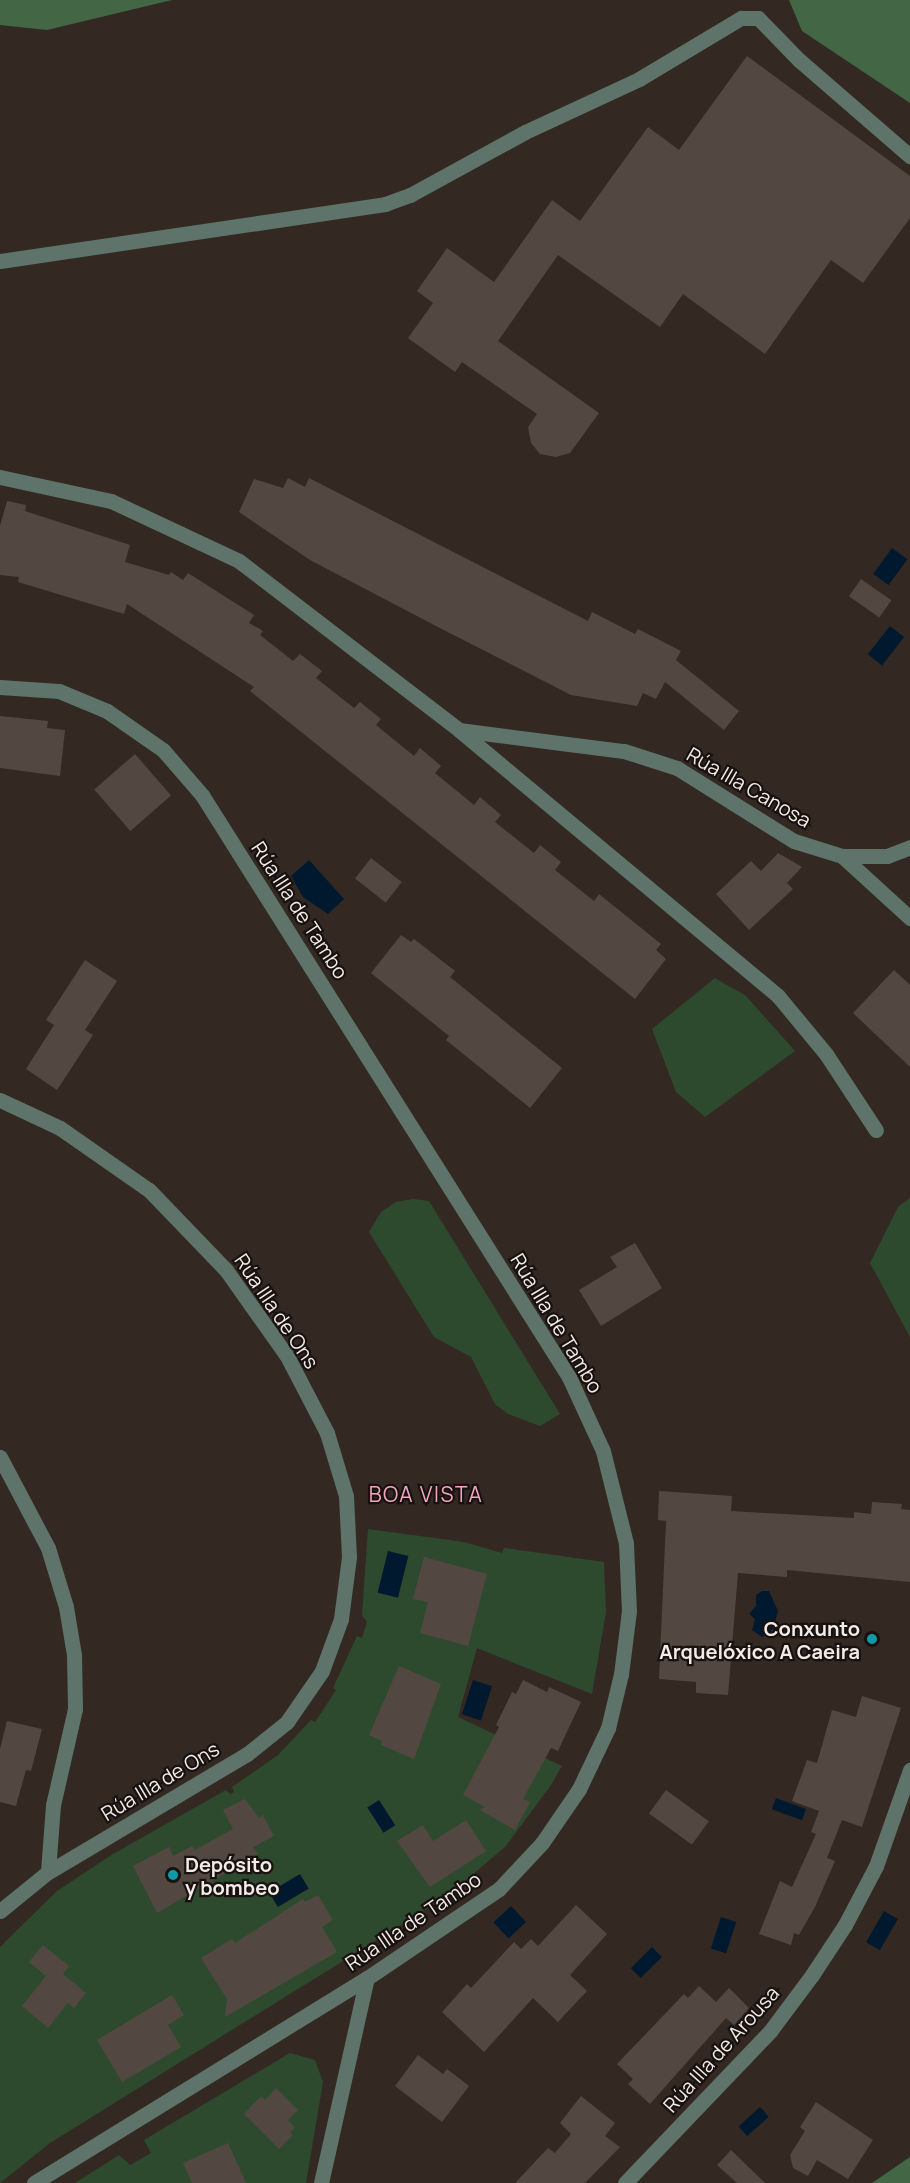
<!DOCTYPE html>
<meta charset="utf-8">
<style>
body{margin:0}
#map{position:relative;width:910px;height:2183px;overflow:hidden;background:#332922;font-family:Manrope,sans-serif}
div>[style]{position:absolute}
.green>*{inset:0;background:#2e4a2e}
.forest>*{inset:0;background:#436644}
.water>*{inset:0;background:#00192e;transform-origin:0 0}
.building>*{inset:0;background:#534841;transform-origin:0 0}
.minor>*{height:15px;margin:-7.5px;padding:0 7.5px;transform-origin:7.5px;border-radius:7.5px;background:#5e7369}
.dots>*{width:16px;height:16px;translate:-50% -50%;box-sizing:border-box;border:3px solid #171210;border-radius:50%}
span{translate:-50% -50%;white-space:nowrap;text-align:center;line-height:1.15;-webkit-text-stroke:4.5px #171210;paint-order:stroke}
.street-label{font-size:20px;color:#f2ebe7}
.poi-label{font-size:20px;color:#f2ebe7;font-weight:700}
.right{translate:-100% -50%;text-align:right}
.left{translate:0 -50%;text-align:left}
.neighbourhood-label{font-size:21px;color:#f4a4c0;letter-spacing:1.5px}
</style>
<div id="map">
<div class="green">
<i style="clip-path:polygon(715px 978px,746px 996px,795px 1051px,705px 1117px,676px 1092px,652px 1029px)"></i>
<i style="clip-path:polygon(910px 1198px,910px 1337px,870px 1263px,898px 1207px)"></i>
<i style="clip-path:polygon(413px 1199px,429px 1201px,560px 1414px,540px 1426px,508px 1414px,495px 1404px,471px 1357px,434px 1337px,369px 1232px,381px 1212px,396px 1202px)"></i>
<i style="clip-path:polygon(368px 1529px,464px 1542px,502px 1553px,504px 1548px,604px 1562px,606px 1612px,592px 1694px,477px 1648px,458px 1717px,562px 1766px,551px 1785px,505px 1847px,446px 1897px,50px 2143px,0 2183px,0 1947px,57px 1891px,113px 1854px,226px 1790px,230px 1794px,234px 1792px,232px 1787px,278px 1755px,311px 1720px,315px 1722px,336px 1690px,333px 1688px,357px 1636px,362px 1638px,367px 1622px,362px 1615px)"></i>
<i style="clip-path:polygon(290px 2053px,315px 2060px,323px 2082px,306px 2183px,75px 2183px,119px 2155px,130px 2165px,151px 2153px,144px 2140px)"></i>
</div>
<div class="forest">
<i style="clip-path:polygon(0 0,172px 0,47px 30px,0 25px)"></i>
<i style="clip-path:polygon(789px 0,910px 0,910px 103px,802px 31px)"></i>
<i style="clip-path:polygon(910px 2157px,910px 2183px,872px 2183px)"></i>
</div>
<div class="water">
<i style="left:892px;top:548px;width:19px;height:32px;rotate:36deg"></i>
<i style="left:890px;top:626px;width:18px;height:36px;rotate:38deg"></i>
<i style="clip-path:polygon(309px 860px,344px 899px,328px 914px,303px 897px,291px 876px)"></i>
<i style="left:388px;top:1551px;width:21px;height:43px;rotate:14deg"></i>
<i style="clip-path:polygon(762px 1591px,769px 1591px,778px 1611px,773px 1629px,762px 1637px,752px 1630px,755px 1619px,749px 1614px,756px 1606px,756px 1595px)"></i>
<i style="left:473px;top:1680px;width:20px;height:36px;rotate:18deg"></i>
<i style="left:776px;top:1798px;width:32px;height:12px;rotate:20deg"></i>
<i style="left:379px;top:1800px;width:30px;height:14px;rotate:57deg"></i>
<i style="left:300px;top:1874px;width:17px;height:36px;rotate:59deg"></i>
<i style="left:511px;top:1906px;width:22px;height:24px;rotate:47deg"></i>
<i style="left:884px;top:1911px;width:16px;height:36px;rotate:30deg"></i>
<i style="left:721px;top:1917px;width:16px;height:33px;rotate:18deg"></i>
<i style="left:652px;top:1947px;width:14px;height:30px;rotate:45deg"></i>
<i style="left:760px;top:2107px;width:13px;height:29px;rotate:48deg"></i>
</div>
<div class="building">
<i style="clip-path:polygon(747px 56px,910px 176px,910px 218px,863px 283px,831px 260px,765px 354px,683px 294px,660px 327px,558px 255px,498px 341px,599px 413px,570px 453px,556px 457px,540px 454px,531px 443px,528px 427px,537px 414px,462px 362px,455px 372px,408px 338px,433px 303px,417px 291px,447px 248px,494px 282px,552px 200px,580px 221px,648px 127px,679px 150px)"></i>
<i style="clip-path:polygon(288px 478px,305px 487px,309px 478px,588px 621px,592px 612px,635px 634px,638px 629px,681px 651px,676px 660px,739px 711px,724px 730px,665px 682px,656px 699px,643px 693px,637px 706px,571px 695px,436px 626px,310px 560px,239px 512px,254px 479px,283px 488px)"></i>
<i style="clip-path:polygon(7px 501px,26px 505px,25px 511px,130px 545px,125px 562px,169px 575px,171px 572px,183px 580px,188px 573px,254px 615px,249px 623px,263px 631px,260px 635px,293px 661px,300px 654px,322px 671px,316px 678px,354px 708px,360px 702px,381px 719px,376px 725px,414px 756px,420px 748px,441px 766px,435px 773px,474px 805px,480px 797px,501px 815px,495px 822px,534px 853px,540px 845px,561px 862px,555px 870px,594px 901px,599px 894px,640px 927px,661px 944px,656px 950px,666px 959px,635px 999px,250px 691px,254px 687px,127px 604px,124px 614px,18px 582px,19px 577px,0 575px,0 526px)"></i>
<i style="left:861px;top:579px;width:37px;height:21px;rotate:35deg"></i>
<i style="clip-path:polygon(0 716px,48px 721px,47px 728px,65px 730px,60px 776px,0 768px)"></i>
<i style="left:135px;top:754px;width:55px;height:54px;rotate:49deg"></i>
<i style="clip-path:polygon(778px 853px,802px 867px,787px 883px,793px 889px,749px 930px,716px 894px,751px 861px,761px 871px)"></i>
<i style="left:371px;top:858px;width:39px;height:26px;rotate:38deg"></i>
<i style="clip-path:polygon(401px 935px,411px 942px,414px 939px,455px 971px,450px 977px,562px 1068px,530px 1108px,446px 1040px,449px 1036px,371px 973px)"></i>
<i style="clip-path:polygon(85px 960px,117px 981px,85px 1030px,93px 1035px,57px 1090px,26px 1069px,54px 1025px,46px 1020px)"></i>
<i style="clip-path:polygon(894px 970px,910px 985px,910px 1067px,853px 1013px)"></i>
<i style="clip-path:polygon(635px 1243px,662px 1288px,601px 1326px,579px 1290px,617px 1267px,610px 1257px)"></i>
<i style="clip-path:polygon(659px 1491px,732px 1496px,731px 1511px,854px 1518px,854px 1512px,871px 1514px,872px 1502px,902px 1504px,901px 1509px,910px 1510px,910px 1582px,787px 1570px,787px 1577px,738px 1573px,728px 1695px,696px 1693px,696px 1682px,659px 1679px,666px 1521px,658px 1520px)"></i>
<i style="clip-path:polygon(424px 1557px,487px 1574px,468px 1646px,420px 1633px,428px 1602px,413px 1599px)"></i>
<i style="clip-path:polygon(399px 1666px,441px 1684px,414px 1759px,381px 1745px,382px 1741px,369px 1735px)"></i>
<i style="clip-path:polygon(523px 1680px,547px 1692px,549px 1687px,581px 1702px,558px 1751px,551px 1748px,523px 1799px,530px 1802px,515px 1830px,480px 1810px,485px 1807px,463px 1795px,499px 1727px,496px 1725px,512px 1692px,516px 1694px)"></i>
<i style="clip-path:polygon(862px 1696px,901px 1708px,862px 1827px,842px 1820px,827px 1858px,835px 1861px,815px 1907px,799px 1935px,794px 1933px,791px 1945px,759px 1934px,780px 1881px,792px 1887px,816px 1834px,811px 1832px,819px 1811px,792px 1801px,807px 1760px,817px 1763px,832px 1710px,856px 1717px)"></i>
<i style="clip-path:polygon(7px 1721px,42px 1729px,31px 1771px,26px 1770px,16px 1806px,0 1802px,0 1749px)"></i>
<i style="left:666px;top:1790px;width:53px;height:29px;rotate:36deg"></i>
<i style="clip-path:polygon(245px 1799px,259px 1818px,263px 1815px,274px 1836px,253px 1847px,258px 1854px,157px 1913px,133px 1866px,169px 1847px,173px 1856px,192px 1846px,195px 1850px,233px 1829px,223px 1810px)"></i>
<i style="clip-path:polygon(466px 1820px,486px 1851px,430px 1887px,397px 1841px,423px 1825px,433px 1841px)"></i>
<i style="clip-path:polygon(318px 1895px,333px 1920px,322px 1927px,337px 1952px,225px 2017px,227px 1999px,201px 1958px,232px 1939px,235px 1943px,303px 1899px,305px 1902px)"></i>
<i style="clip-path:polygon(576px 1905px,607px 1934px,570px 1975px,587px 1991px,558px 2022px,533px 1998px,484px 2052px,442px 2012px,467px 1984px,471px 1988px,514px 1942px,521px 1949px,531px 1939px,538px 1946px)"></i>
<i style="clip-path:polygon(43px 1945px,69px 1966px,63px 1974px,86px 1993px,74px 2008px,68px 2003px,48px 2028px,22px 2006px,46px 1976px,29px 1962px)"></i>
<i style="clip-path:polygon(699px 1986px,716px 2002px,729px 1988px,749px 2008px,734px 2025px,726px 2018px,650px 2104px,628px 2084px,633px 2079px,617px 2064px,684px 1994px,688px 1998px)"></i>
<i style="clip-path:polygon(172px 1995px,184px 2015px,168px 2025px,181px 2047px,122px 2082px,97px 2040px)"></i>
<i style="clip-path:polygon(418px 2055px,443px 2074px,447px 2069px,469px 2086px,442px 2122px,395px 2086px)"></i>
<i style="clip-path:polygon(276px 2088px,298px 2110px,288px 2120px,295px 2128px,290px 2132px,293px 2135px,279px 2149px,244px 2114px,261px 2096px,265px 2100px)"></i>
<i style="clip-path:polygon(581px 2096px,615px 2123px,605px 2136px,620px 2147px,585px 2183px,515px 2183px,548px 2148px,555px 2153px,571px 2134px,560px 2123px)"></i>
<i style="clip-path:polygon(816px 2102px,873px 2140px,848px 2179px,817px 2160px,808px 2176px,793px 2168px,790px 2155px,805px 2131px,800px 2127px)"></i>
<i style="clip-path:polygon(228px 2143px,246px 2183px,192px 2183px,183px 2163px)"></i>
<i style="clip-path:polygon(731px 2150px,765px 2183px,737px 2183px,717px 2165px)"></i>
</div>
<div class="minor">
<i style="left:0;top:261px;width:389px;rotate:-8.4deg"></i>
<i style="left:385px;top:204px;width:27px;rotate:-20deg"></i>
<i style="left:410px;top:195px;width:131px;rotate:-28.7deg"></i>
<i style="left:525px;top:132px;width:126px;rotate:-24.9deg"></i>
<i style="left:639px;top:79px;width:119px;rotate:-30.9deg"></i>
<i style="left:741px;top:18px;width:17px"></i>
<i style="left:758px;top:18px;width:59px;rotate:45.7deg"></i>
<i style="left:799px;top:60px;width:147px;rotate:40.9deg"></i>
<i style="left:0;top:477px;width:114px;rotate:12.2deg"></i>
<i style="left:111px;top:501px;width:141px;rotate:25.1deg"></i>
<i style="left:239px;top:561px;width:277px;rotate:37.5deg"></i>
<i style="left:459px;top:730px;width:415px;rotate:39.8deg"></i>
<i style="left:778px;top:996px;width:75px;rotate:50.4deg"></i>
<i style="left:826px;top:1054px;width:91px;rotate:56.7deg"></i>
<i style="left:0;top:687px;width:59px;rotate:3.9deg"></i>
<i style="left:59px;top:691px;width:52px;rotate:22.6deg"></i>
<i style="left:107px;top:711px;width:68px;rotate:34.9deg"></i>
<i style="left:163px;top:750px;width:60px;rotate:49.1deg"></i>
<i style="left:202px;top:795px;width:688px;rotate:57.77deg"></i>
<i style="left:569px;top:1377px;width:81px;rotate:65.3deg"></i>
<i style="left:603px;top:1451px;width:95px;rotate:76deg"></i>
<i style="left:626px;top:1543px;width:68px;rotate:87.5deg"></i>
<i style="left:629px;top:1611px;width:64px;rotate:97.2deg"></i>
<i style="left:621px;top:1674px;width:56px;rotate:103.5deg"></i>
<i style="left:608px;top:1728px;width:68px;rotate:115.4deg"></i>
<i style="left:579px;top:1789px;width:65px;rotate:124.4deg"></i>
<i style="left:542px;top:1843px;width:63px;rotate:133.1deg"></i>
<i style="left:499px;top:1889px;width:159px;rotate:146deg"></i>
<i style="left:367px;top:1978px;width:391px;rotate:148.4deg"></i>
<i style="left:459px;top:730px;width:166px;rotate:7.3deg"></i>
<i style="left:624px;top:751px;width:56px;rotate:17.8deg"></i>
<i style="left:677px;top:768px;width:138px;rotate:32deg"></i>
<i style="left:794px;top:841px;width:50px;rotate:17.4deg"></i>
<i style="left:842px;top:856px;width:45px"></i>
<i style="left:887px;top:856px;width:25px;rotate:-21deg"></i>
<i style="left:842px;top:856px;width:92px;rotate:42.4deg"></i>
<i style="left:0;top:1100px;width:66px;rotate:25deg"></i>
<i style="left:60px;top:1128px;width:108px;rotate:34.9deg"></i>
<i style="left:149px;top:1190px;width:111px;rotate:46.1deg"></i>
<i style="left:226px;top:1270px;width:105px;rotate:54.7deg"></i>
<i style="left:287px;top:1356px;width:87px;rotate:62.5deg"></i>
<i style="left:327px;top:1433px;width:66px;rotate:73.2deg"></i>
<i style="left:346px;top:1496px;width:61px;rotate:87.2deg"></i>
<i style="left:349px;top:1557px;width:63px;rotate:97.4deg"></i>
<i style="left:341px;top:1619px;width:55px;rotate:110.1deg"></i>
<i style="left:322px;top:1671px;width:62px;rotate:124.5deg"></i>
<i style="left:287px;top:1722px;width:51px;rotate:141.3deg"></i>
<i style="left:247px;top:1754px;width:231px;rotate:149.3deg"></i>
<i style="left:48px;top:1872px;width:62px;rotate:140.9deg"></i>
<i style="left:0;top:1457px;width:103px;rotate:62.2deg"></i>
<i style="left:48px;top:1548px;width:62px;rotate:73deg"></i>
<i style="left:66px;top:1607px;width:49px;rotate:80.5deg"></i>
<i style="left:74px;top:1655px;width:54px;rotate:88.9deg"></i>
<i style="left:75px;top:1709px;width:98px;rotate:102.9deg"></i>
<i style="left:53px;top:1805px;width:67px;rotate:94.3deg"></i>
<i style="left:321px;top:2183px;width:210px;rotate:-77.4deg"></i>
<i style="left:625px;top:2183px;width:211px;rotate:-46.3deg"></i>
<i style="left:771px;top:2030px;width:69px;rotate:-53.3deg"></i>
<i style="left:812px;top:1975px;width:60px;rotate:-56.6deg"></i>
<i style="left:845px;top:1925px;width:67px;rotate:-62.3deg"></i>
<i style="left:876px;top:1866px;width:102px;rotate:-70.5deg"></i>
</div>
<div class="dots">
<i style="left:872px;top:1639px;background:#0f9aa8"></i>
<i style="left:173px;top:1875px;background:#0f9aa8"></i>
</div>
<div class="street-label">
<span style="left:749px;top:787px;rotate:30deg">Rúa Illa Canosa</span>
<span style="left:300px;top:910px;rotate:57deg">Rúa Illa de Tambo</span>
<span style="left:277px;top:1311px;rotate:56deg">Rúa Illa de Ons</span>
<span style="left:557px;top:1323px;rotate:59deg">Rúa Illa de Tambo</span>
<span style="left:160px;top:1781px;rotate:-31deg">Rúa Illa de Ons</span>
<span style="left:413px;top:1921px;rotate:-34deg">Rúa Illa de Tambo</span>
<span style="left:721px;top:2049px;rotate:-48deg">Rúa Illa de Arousa</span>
</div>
<div class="poi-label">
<span class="right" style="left:860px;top:1640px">Conxunto<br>Arquelóxico A Caeira</span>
<span class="left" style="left:185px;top:1876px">Depósito<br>y bombeo</span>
</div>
<div class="neighbourhood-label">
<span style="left:426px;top:1494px">BOA VISTA</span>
</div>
</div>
